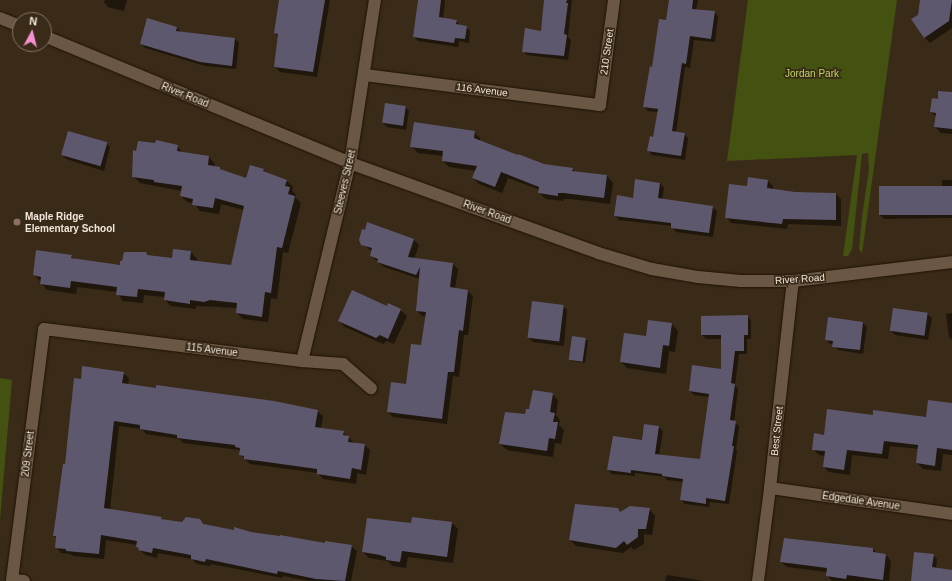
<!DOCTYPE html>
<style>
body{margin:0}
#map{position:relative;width:952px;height:581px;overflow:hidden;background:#3a2a18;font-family:Helvetica,sans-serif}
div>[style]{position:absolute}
.green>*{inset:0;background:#435111}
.shadow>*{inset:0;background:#0007}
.building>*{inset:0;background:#5e586f;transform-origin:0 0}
.roads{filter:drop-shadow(0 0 1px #201203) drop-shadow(0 0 1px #201203)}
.street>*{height:12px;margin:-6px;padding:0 6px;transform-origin:6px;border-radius:6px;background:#6a5845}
.secondary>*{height:12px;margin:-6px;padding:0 6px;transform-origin:6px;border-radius:6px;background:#6a5845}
.dots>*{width:11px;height:11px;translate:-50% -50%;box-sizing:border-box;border:2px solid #3a2a18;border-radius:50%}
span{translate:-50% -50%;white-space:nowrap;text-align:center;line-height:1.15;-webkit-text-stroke:3.5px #3a2a18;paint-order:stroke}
.street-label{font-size:10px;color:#f1e6db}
.park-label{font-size:10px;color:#bbd75e}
.poi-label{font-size:10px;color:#f1e6db;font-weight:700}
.left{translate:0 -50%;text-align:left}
.north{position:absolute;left:12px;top:12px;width:40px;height:40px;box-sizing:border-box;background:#3a2a18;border:1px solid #837566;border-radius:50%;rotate:7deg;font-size:11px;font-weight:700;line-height:16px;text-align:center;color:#f1e6db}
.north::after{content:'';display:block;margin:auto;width:14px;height:18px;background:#f590d1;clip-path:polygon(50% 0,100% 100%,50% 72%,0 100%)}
</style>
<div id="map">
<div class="green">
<i style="clip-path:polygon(748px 0,897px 0,862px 254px,859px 249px,862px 217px,869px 169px,868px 153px,862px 154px,852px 249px,848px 256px,843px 256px,857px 155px,727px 161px)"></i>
<i style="clip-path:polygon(0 378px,12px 380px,0 520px)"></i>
</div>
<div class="shadow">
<i style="clip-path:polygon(105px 0,127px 0,124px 11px,108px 7px,104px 2px)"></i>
<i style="clip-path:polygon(280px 0,330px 0,317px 77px,280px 72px,275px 67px,278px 36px,275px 33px)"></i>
<i style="clip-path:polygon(418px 0,445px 0,443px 19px,456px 20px,460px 26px,466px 27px,470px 31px,469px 43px,459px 41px,458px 47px,418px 41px,414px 37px)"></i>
<i style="clip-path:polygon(545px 0,572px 0,568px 37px,571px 40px,568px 60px,527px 55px,523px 51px,542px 32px)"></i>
<i style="clip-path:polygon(670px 0,698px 0,696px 10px,714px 12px,718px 16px,715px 42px,694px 40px,690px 68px,685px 67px,676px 133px,684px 134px,688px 138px,685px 160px,652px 155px,649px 151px,654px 138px,658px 112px,648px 111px,644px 107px,653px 68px,667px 21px)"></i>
<i style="clip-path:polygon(921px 0,952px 0,952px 28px,930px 43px,925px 38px,919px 15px)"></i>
<i style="clip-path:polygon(148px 20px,177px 28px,181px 32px,235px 39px,239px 43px,236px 69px,205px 66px,145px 48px,141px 44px)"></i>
<i style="clip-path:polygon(952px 93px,952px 134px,941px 133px,935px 127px,936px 117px,931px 112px,938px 100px)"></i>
<i style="clip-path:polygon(405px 107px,409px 111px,406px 130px,387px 127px,383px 123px)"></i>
<i style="clip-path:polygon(474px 132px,480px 138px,480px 141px,544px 165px,572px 169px,576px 172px,607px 176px,613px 183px,610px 204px,571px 199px,564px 199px,564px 201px,546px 199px,539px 193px,540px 190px,508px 178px,502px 193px,479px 184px,473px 178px,476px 171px,449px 167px,443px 161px,444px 156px,418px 153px,412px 147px)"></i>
<i style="clip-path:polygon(106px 143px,110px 147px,104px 171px,66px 159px,62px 155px)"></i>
<i style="clip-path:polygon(177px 146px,183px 153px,209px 157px,215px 164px,214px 167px,219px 168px,223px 171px,247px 179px,264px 170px,267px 174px,287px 181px,293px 187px,292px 190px,296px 195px,295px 197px,301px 203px,288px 253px,283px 252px,277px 299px,271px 298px,268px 322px,243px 319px,237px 313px,238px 308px,196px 306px,196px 309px,171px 306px,165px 300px,165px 297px,144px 295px,143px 303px,123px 301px,117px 292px,77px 287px,76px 294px,47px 290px,34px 274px,71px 256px,76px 260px,121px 266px,145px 253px,148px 256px,172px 259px,191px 252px,197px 259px,196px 262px,231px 266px,244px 210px,221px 204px,219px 214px,200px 211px,194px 203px,187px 202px,181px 196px,182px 191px,140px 183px,133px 176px)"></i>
<i style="clip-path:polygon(636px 180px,660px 183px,664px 188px,662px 200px,712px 207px,717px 211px,713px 237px,676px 232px,672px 226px,619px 220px,615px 215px,634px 199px)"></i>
<i style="clip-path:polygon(942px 180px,952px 180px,952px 218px,884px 219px,880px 215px,942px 187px)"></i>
<i style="clip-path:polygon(768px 181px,773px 186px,773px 190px,795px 193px,836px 194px,841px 199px,841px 226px,788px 224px,787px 229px,731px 223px,726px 217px,748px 187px)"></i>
<i style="clip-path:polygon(368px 223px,414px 240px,419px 245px,414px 259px,453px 264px,458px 269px,455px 289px,468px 291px,473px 296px,468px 335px,464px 335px,459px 377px,453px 376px,447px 424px,393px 417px,388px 412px,407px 385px,422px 346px,426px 316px,422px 316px,417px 311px,420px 279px,384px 267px,371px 256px,372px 251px,362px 244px)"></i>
<i style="clip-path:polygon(563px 306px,567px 310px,564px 346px,533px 342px,529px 338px)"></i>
<i style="clip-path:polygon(388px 307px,400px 310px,407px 316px,394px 344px,387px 341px,383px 344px,345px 327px,339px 321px)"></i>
<i style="clip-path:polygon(952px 313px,952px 340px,949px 337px,946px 314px)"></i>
<i style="clip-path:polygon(927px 314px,932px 318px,928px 340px,895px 335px,891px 331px)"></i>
<i style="clip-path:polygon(702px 316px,747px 316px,751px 320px,751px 339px,747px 339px,747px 354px,739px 354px,735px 385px,738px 389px,734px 422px,739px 426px,736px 449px,737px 451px,729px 504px,710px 502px,709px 507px,685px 504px,681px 500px,684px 482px,667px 480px,664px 477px,635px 473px,635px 476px,612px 474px,608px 470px,659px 427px,663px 431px,659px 456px,701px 460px,710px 397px,694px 395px,690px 391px,723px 370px,722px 339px,706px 339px,702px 335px)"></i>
<i style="clip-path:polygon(829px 318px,863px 323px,867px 327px,863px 354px,838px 350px,834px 344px,830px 344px,826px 339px)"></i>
<i style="clip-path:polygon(649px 321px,672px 324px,678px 331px,675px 352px,669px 351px,666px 374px,627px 368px,621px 362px,647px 337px)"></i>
<i style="clip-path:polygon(586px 339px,588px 341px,585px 363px,572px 361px,571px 359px)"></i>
<i style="clip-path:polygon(123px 373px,129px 378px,128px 385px,317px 411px,323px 416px,321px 428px,343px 432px,354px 443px,365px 445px,370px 450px,366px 475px,357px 473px,356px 484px,323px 479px,318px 473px,250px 464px,240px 454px,239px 450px,183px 443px,179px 439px,146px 434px,142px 429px,119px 426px,110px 510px,161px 518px,164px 520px,325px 544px,351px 546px,357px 551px,351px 581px,310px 581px,283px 576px,282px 578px,211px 564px,210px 566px,197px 564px,192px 559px,158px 553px,157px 558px,145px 555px,137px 547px,137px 545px,106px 540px,104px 559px,73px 556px,70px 554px,61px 553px,56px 547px,57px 538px,54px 536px,82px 381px)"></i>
<i style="clip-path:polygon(552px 394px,558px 400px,556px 415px,560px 420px,559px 425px,564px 430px,561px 444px,555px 443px,553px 457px,507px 450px,500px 444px,530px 410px)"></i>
<i style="clip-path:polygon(952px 404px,952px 455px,943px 454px,941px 471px,923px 469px,917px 463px,919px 449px,890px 446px,888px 459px,852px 455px,850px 475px,829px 472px,824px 467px,825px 456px,819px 455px,813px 449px,825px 436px,874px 416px,927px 418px)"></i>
<i style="clip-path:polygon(617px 509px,621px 513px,649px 509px,655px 516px,652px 535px,644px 534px,644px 544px,634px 550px,631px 547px,623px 553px,576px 546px,570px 540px)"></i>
<i style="clip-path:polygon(452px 523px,458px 529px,453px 563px,408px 557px,406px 568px,393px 566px,387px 561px,369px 558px,363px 552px,412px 524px)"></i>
<i style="clip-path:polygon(873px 549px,878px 554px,886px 555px,891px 561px,889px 581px,832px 581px,827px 575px,827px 572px,787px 567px,781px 562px)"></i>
<i style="clip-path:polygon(933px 555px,937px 559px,936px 569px,952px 571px,952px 581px,912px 581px)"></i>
<i style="clip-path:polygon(667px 575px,704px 581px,665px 581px)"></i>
</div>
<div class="building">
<i style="clip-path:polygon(279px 0,325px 0,313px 72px,274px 67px,278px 34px,274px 33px)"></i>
<i style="clip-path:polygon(418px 0,441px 0,439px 17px,457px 20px,456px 24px,467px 26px,465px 39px,455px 38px,454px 43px,413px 37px)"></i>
<i style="clip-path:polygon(544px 0,567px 0,566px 3px,568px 3px,564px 34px,567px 35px,564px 56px,522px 52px,525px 28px,541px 31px)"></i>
<i style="clip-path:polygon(669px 0,693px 0,692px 9px,715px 11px,711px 39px,690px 36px,686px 64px,682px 63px,672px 131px,685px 133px,681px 156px,647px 151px,650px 136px,653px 137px,658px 109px,643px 107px,650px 66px,652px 67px,659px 19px,666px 20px)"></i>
<i style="clip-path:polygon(920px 0,952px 0,949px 21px,924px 38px,911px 19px,918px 15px)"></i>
<i style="clip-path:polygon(147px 18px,177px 27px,176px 31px,235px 38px,232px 66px,200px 62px,140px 44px)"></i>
<i style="clip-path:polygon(938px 91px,952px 92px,952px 129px,934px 127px,936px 113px,930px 112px,932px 98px,938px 99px)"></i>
<i style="left:385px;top:103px;width:21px;height:20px;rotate:8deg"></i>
<i style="clip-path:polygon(414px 122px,475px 131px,474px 138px,518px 155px,518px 154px,544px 164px,573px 168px,572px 171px,607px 175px,604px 198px,564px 193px,558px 193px,558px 196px,538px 193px,539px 187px,501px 172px,495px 187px,472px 178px,477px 166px,442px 161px,443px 151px,410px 147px)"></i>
<i style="left:68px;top:131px;width:41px;height:25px;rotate:16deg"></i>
<i style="clip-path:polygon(156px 140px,178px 145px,177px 151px,209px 156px,208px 165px,220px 167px,220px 169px,246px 178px,250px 165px,264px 169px,263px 171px,287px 180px,285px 186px,290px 187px,288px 194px,295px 196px,282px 248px,277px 247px,271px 293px,265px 292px,262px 317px,236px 313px,237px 303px,210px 300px,204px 302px,190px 300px,190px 304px,164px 300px,165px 292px,138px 289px,137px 297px,116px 295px,117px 287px,71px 281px,70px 288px,40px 284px,41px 277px,33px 275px,36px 250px,72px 255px,71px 258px,120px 265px,120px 261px,122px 261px,124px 252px,146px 252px,147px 255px,172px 258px,173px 249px,191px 251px,190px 260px,231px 265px,244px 206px,215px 198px,213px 208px,192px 205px,193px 199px,180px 196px,182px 186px,154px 182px,154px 180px,132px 177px,133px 150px,136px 151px,138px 141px,155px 143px)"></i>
<i style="clip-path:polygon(748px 177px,768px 180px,767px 188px,795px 192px,836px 193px,836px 220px,783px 219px,782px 224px,725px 218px,729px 184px,747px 186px)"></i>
<i style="clip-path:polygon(635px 179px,660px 183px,658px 198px,713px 206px,709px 233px,671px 228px,671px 223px,614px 216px,617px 195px,633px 198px)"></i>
<i style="left:879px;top:186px;width:73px;height:29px"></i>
<i style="clip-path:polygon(367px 222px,414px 239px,408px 257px,453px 263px,450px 287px,468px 290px,463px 331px,459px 330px,454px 372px,448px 372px,442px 419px,387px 412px,391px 382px,406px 384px,411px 344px,421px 345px,426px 312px,416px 311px,420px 267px,416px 275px,377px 262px,378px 259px,370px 256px,372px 248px,361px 245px,359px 240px,362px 229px,365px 230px)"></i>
<i style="clip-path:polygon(352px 290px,387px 306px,388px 303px,401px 309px,388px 339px,380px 335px,376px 338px,338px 321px)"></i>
<i style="left:532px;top:301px;width:32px;height:37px;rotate:7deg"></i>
<i style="left:893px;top:308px;width:35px;height:23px;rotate:8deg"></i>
<i style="clip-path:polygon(748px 315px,748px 335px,744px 335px,744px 351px,735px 351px,731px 383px,735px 384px,730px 420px,736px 421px,732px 446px,734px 446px,725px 501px,706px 498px,706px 504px,680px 500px,683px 479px,662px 476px,662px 474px,631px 470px,631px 473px,607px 470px,613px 436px,642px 440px,644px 424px,659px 426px,655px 454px,700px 459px,709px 394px,689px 391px,692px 365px,721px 369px,721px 335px,701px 335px,701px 316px)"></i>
<i style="clip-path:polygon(828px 317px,863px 322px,860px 350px,832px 347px,833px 341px,825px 340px)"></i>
<i style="clip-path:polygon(648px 320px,672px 323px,669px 346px,663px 345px,660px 368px,620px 362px,624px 333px,646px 336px)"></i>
<i style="left:572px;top:336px;width:14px;height:24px;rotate:8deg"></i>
<i style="clip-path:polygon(82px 366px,124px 372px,122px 383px,156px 388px,156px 385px,274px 401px,318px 410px,315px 427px,344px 431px,343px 435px,349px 436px,348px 442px,365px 444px,361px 470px,352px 468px,350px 479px,317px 474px,317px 469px,244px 459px,244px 456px,239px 455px,240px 448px,235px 447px,235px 445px,177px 438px,177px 435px,140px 429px,140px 425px,114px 421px,104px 508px,162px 517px,161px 519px,182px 522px,186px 517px,200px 519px,203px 524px,234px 530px,234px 527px,251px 532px,280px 536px,280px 535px,325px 543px,325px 541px,352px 545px,345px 581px,316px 579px,278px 571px,277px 574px,206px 559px,205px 562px,191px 559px,191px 555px,153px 548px,152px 553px,138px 550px,139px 548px,136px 547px,137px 541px,101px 535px,99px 554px,66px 551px,66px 549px,55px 548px,56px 536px,53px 536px,56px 516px,63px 464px,65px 464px,74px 378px,81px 379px)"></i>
<i style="clip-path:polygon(533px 390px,553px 393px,550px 412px,555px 413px,553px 422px,558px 422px,555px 439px,549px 438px,547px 451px,499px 444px,505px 412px,525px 414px,526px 409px,529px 409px)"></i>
<i style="clip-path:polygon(928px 400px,952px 403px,952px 450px,937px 448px,935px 466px,916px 463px,918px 445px,884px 441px,882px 454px,847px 450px,844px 470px,823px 467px,825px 451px,812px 450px,814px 433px,824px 435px,827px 409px,873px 415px,873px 410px,926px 417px)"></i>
<i style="clip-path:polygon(575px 504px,618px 508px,620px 512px,630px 506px,650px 508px,646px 529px,638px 529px,638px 537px,627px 545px,624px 541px,616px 548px,569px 540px)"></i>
<i style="clip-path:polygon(412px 517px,452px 522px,447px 557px,402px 551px,400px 562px,386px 560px,386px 557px,380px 555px,362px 552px,367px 518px,411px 523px)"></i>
<i style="clip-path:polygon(784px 538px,873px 548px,873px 552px,886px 554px,883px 580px,847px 575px,846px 579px,826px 576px,827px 568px,780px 562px)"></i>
<i style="clip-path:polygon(914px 552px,934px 554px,932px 567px,952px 570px,952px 581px,911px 581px)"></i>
</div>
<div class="roads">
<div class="street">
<i style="left:365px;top:75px;width:237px;rotate:7.3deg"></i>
<i style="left:600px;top:105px;width:106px;rotate:-82.4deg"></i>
<i style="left:302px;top:361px;width:204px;rotate:-76.4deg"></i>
<i style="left:350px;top:163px;width:165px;rotate:-81.3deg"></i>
<i style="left:770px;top:488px;width:184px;rotate:8.1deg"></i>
<i style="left:24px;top:581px;width:12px;rotate:-175deg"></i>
<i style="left:12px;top:580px;width:253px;rotate:-82.7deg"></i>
<i style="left:44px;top:329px;width:260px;rotate:7.1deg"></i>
<i style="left:302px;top:361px;width:41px;rotate:4.2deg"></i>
<i style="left:343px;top:364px;width:37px;rotate:41deg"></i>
<i style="left:758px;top:581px;width:94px;rotate:-82.6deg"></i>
<i style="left:770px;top:488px;width:208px;rotate:-83.7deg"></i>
</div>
<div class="secondary">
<i style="left:0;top:18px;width:22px;rotate:22deg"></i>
<i style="left:44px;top:36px;width:331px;rotate:22.5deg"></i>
<i style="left:350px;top:163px;width:264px;rotate:19.9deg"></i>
<i style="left:598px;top:253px;width:56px;rotate:16.5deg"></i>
<i style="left:652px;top:269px;width:47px;rotate:9.9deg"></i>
<i style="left:698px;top:277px;width:43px;rotate:5.3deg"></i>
<i style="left:741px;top:281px;width:52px"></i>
<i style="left:793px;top:281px;width:160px;rotate:-6.8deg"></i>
</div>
</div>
<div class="dots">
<i style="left:17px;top:222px;background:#8d6e63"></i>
</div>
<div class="street-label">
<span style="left:607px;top:52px;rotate:-82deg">210 Street</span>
<span style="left:482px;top:90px;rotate:7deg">116 Avenue</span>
<span style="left:185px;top:95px;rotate:22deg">River Road</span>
<span style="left:345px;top:182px;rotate:-77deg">Steeves Street</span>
<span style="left:487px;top:212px;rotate:20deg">River Road</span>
<span style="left:800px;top:279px;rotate:-4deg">River Road</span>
<span style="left:212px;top:350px;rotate:7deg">115 Avenue</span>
<span style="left:777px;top:431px;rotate:-84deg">Best Street</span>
<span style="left:28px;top:454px;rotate:-83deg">209 Street</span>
<span style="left:861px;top:501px;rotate:8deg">Edgedale Avenue</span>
</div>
<div class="park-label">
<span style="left:812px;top:74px">Jordan Park</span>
</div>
<div class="poi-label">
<span class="left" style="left:25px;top:222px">Maple Ridge<br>Elementary School</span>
</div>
<div class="north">N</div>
</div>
